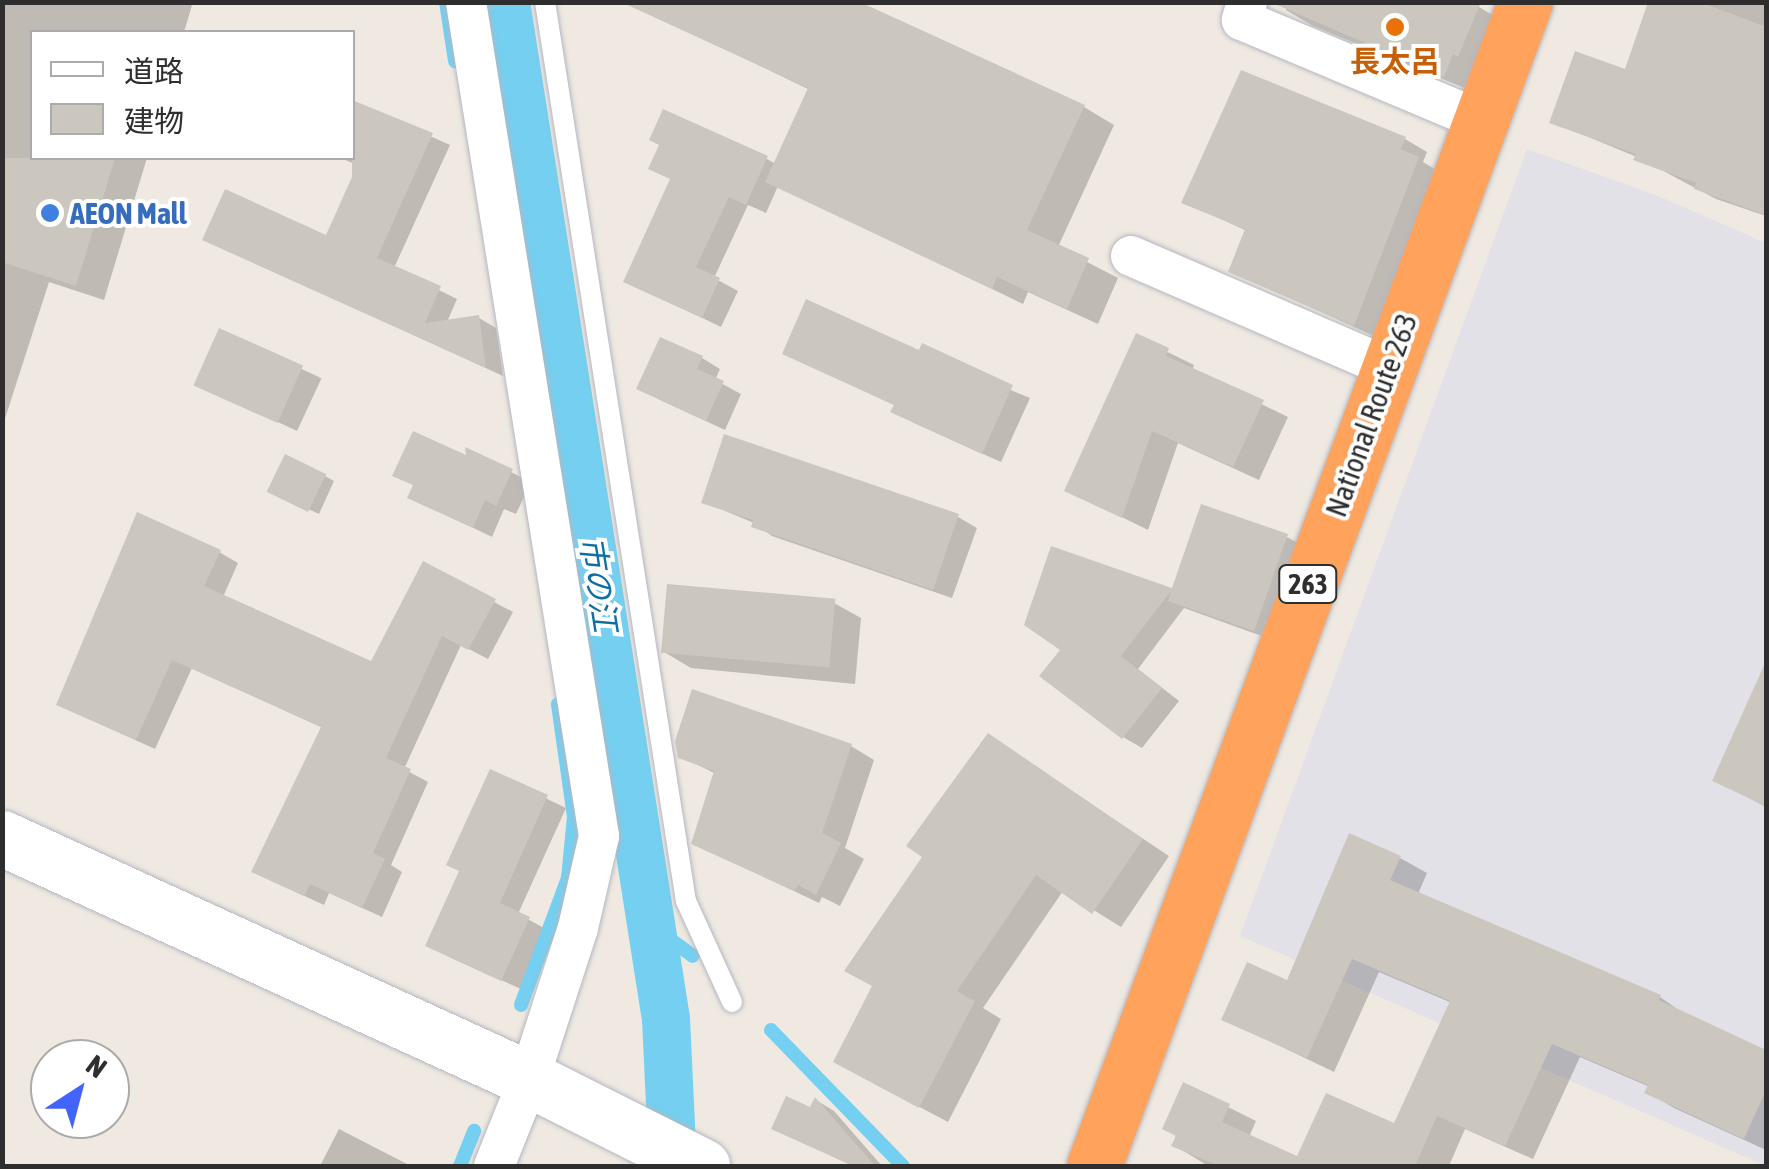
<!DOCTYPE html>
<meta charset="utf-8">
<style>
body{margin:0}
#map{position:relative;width:1769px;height:1169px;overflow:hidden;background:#efe9e1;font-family:"Asap Condensed","Noto Sans JP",sans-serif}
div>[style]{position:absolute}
.industrial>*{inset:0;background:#e3e1e8}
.shadow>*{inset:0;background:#0003;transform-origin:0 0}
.stream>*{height:14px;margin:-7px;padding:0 7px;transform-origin:7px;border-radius:7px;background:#75cff0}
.canal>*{height:48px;margin:-24px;padding:0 24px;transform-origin:24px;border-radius:24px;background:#75cff0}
.building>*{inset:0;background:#cbc7bf;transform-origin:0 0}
.roads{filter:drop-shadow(0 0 2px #b4b7c1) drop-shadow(0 0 2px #b4b7c1)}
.lane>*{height:20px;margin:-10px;padding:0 10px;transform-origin:10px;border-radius:10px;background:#fff}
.street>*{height:40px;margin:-20px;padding:0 20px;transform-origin:20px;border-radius:20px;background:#fff}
.secondary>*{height:55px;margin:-27.5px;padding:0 27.5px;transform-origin:27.5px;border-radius:27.5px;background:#fff}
.highway>*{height:55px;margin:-27.5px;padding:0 27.5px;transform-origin:27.5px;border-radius:27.5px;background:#ffa35c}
.dots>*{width:28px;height:28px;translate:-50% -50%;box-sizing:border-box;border:5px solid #fff;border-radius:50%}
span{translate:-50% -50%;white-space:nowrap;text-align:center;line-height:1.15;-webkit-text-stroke:8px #fff;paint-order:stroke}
.shield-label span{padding:2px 8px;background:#fff;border:2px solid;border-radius:8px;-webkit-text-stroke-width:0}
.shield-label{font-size:28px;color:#2e2e2e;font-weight:700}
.food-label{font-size:30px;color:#c56008;font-weight:700}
.shop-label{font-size:30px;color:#366cbe;font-weight:700}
.left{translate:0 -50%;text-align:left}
.street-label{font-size:30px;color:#2e2e2e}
.water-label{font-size:32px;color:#0d6fa3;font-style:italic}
.frame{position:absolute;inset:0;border:5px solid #2e2e2e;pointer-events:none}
.legend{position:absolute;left:30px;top:30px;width:325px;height:130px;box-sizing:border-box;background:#fff;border:2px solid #ababab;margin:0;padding:12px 18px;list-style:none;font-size:30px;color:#2e2e2e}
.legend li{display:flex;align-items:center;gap:20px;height:50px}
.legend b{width:50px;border:2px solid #ababab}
.north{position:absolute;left:30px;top:1039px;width:100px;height:100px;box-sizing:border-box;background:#fff;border:2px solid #ababab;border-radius:50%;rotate:36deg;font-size:28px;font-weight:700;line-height:40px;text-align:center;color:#2e2e2e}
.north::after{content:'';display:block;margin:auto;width:35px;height:45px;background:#4264fb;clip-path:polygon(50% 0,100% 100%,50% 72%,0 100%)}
</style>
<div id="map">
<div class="industrial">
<i style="clip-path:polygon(1527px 149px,1656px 195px,1766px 243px,1766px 1166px,1240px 936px)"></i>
</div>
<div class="shadow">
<i style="clip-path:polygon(2px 2px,193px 2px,184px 32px,32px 32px,32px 158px,147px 158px,104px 300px,49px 282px,2px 428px)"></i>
<i style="clip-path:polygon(1289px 2px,1479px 7px,1506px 23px,1472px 91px,1313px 26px,1286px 10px)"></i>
<i style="clip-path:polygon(1651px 2px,1766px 2px,1766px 216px,1716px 199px,1637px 157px,1552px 122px,1626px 72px)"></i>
<i style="clip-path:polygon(663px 19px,1084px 107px,1114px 125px,1058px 247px,1118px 278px,1098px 324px,1028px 292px,1023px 304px,778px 186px,766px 213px,748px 205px,714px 278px,738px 291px,721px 327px,626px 281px,767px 159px,776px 164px,810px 90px)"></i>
<i style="clip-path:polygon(352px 101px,450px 145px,394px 268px,457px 299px,447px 322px,479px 318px,496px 328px,503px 376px,205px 239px,327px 238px,360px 166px,340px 158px,352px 158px)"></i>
<i style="clip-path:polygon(1405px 139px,1427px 152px,1423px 162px,1440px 172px,1376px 337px,1231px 271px,1247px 231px,1184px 202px)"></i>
<i style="left:220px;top:331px;width:112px;height:58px;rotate:25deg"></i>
<i style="clip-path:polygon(1137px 337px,1194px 365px,1192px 370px,1288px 417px,1259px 480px,1178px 443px,1148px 530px,1067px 490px)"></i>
<i style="clip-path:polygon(785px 353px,920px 353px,1030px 398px,1001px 462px,912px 422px,896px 406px)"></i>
<i style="clip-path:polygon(702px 358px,720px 369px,715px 380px,741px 394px,725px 430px,658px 399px)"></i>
<i style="clip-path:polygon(726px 437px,958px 517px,977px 528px,952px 598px,772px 536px,754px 523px,704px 502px)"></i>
<i style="clip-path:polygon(468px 451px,531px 482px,516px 514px,504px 509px,492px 537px,410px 497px,469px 459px)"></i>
<i style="clip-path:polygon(325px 476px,334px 481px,319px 514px,280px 496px)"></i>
<i style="clip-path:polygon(1287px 537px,1305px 547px,1273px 640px,1184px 608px,1138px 669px,1179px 701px,1142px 748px,1123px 737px,1063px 650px,1053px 549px,1174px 591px)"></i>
<i style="clip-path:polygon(219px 552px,238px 563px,223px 597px,372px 664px,494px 602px,513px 612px,488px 659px,461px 645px,404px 769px,428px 782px,391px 865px,402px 872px,382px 917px,329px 893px,324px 905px,272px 881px,323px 728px,192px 668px,155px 749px,78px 714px)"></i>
<i style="clip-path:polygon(834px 603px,861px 618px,855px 684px,691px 668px,664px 652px)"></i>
<i style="clip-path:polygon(1749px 705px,1766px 713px,1766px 807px,1715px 780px)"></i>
<i style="clip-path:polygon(989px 736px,1169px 856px,1121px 927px,1063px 891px,983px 1008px,1001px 1019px,948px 1122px,863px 1077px,875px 986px,925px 856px)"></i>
<i style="clip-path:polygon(851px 746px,874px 760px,845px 848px,864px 859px,840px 906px,822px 897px,819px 903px,694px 843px,716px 774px,680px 756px)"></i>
<i style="clip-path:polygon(491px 772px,566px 808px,518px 914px,548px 930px,521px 989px,447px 956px,462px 871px)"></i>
<i style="clip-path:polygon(1400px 858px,1427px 873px,1418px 894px,1660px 997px,1686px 1015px,1766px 1053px,1766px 1150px,1674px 1108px,1647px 1092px,1650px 1087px,1580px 1057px,1533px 1159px,1465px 1129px,1449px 1166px,1208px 1166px,1174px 1145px,1184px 1085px,1256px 1121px,1249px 1137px,1299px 1160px,1396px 1127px,1452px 1003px,1379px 972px,1334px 1072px,1224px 1019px,1288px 983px)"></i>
<i style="clip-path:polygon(816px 1100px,834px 1111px,882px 1166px,853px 1166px,774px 1128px,811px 1110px)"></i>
<i style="clip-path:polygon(339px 1129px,409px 1165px,412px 1166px,320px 1166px)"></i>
</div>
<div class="stream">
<i style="left:446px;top:2px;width:60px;rotate:81.3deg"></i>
<i style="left:653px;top:927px;width:49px;rotate:35.9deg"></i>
<i style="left:521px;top:1005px;width:135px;rotate:-69.7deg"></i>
<i style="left:568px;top:878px;width:61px;rotate:-84.4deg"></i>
<i style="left:574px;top:817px;width:114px;rotate:-98.1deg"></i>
<i style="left:771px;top:1030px;width:190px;rotate:45.9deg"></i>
<i style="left:460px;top:1166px;width:38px;rotate:-68deg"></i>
</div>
<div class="canal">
<i style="left:506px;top:2px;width:1030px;rotate:81.06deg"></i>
<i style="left:666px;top:1019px;width:147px;rotate:87.3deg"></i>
</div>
<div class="building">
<i style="clip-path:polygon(621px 2px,860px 2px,1085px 105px,1027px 230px,1089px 258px,1067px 309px,997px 277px,992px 289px,765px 182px,808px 88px)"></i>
<i style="clip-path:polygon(1270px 2px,1481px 2px,1458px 57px,1453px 54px,1444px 77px)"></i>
<i style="clip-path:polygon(1648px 2px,1700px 2px,1766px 27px,1766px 215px,1694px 189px,1696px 183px,1633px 160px,1636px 154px,1549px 123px,1575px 51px,1625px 69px)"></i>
<i style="clip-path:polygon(1241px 70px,1406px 137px,1401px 149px,1419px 157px,1354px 326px,1228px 272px,1245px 229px,1181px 203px)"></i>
<i style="clip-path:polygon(352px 100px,433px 133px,377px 258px,441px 286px,425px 323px,479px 315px,486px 368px,202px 240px,225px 189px,326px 235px,352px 177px)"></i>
<i style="clip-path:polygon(663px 109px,768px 156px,746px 205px,729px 197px,696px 267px,720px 278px,702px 318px,623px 282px,670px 179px,648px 169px,659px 145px,649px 140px)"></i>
<i style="clip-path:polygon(2px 158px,115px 158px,76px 286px,2px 262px)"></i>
<i style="clip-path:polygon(806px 299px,919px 350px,922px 343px,1013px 385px,982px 454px,890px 412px,894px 405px,782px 354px)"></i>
<i style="left:219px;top:328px;width:92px;height:63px;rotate:24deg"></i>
<i style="clip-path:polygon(1136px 333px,1169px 348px,1166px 356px,1264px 400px,1233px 467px,1152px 431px,1122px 518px,1064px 491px)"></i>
<i style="clip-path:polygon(660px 337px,703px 356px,697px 369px,724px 381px,706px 421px,636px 389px)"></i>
<i style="clip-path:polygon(413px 431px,466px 455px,465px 447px,513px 469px,496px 506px,485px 500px,473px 528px,407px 498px,413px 485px,392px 476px)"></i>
<i style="clip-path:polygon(724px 434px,959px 514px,933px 590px,751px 527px,753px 520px,701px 503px)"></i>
<i style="left:285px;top:454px;width:46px;height:42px;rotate:26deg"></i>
<i style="clip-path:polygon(1201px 504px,1288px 534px,1254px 631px,1168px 601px,1171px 591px,1121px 656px,1162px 688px,1122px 739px,1039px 676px,1060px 650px,1024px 625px,1051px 546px,1172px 588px)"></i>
<i style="clip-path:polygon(137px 512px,221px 550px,204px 586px,371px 661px,423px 561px,496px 599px,468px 650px,442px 636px,386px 758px,411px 769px,373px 853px,385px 859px,362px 908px,310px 884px,304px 896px,251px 872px,321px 727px,172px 660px,136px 740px,56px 705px)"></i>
<i style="left:667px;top:584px;width:169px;height:69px;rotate:5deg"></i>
<i style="clip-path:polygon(1766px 661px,1766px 806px,1712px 781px)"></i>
<i style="clip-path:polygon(692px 689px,852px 744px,822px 833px,841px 843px,816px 895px,798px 885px,794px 891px,691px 844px,714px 771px,678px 758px,675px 741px)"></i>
<i style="clip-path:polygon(988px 733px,1143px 839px,1092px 914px,1036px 875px,957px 991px,975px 1001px,919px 1108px,833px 1062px,872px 986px,844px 971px,922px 857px,906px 846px)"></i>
<i style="clip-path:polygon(490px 769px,548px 795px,500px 903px,530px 917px,501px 981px,425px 946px,459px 871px,446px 865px)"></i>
<i style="clip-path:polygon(1349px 833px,1401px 856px,1390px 880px,1661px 995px,1659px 1000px,1766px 1050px,1766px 1090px,1744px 1139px,1644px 1093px,1648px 1085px,1552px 1044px,1505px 1146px,1437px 1116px,1415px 1166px,1219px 1166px,1171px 1146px,1176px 1136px,1162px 1129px,1183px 1082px,1230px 1104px,1222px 1122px,1297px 1156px,1326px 1093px,1394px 1123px,1450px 1001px,1352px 959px,1307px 1058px,1221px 1020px,1247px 962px,1287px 980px)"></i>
<i style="clip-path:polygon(786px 1096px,810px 1107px,815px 1097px,875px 1166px,853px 1166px,771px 1129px)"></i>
</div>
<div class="roads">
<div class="lane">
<i style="left:545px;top:2px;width:910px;rotate:81.09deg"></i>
<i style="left:686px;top:901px;width:111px;rotate:65.5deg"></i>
</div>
<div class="street">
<i style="left:466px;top:2px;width:845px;rotate:80.94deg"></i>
<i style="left:599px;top:836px;width:94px;rotate:102.9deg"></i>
<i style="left:578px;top:928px;width:159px;rotate:108deg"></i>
<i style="left:529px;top:1079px;width:94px;rotate:111.9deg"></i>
<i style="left:1247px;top:2px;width:19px;rotate:106deg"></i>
<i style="left:1242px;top:20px;width:258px;rotate:22.8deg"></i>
<i style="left:1131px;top:256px;width:280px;rotate:23.4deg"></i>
</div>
<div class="secondary">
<i style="left:2px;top:838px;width:579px;rotate:24.57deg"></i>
<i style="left:529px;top:1079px;width:194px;rotate:26.7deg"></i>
</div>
<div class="highway">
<i style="left:1094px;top:1166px;width:1241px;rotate:-69.68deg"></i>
</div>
</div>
<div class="dots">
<i style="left:1395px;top:27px;background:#e8710a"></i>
<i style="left:50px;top:213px;background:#3f7fe0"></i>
</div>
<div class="shield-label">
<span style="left:1308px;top:584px">263</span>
</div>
<div class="food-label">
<span style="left:1395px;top:61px">長太呂</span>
</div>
<div class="shop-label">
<span class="left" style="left:70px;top:213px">AEON Mall</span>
</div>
<div class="street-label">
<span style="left:1371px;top:415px;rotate:-70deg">National Route 263</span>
</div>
<div class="water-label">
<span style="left:598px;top:584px;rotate:81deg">市の江</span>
</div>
<div class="frame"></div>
<ul class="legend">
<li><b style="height:12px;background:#fff"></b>道路</li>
<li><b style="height:28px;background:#cbc7bf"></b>建物</li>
</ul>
<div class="north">N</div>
</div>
